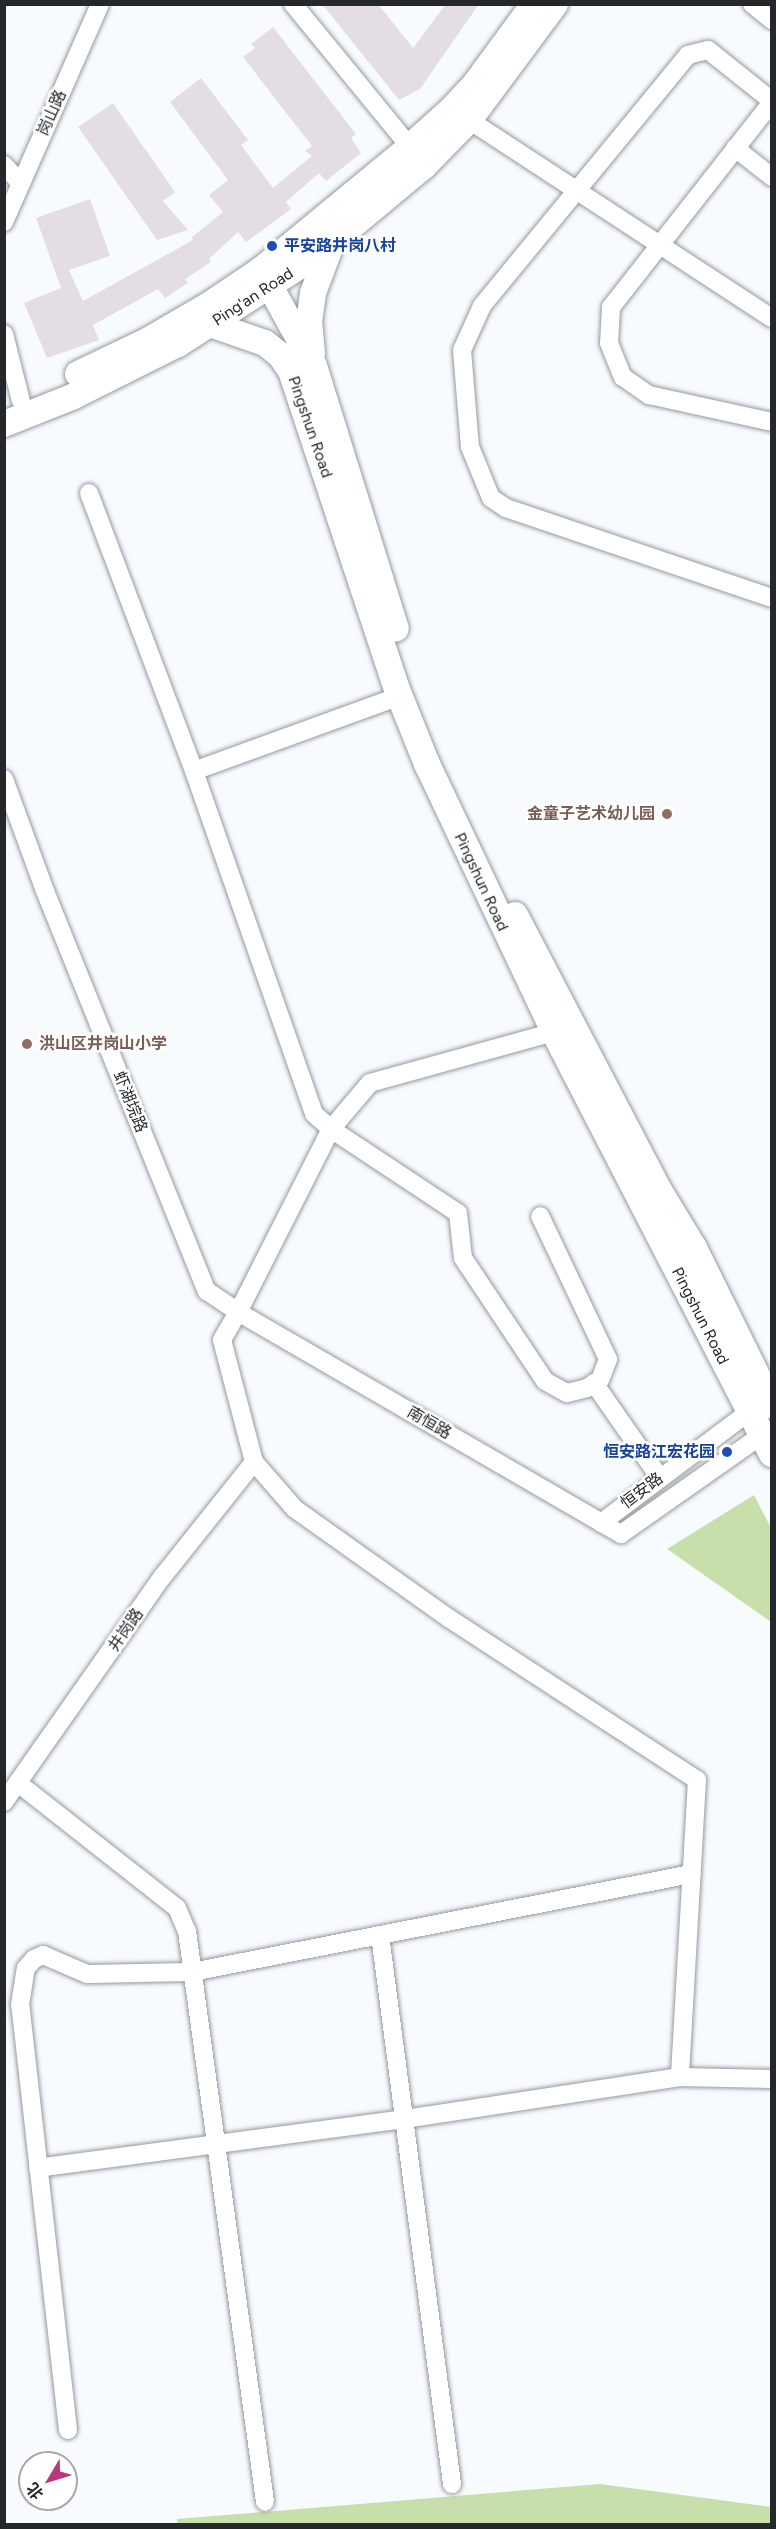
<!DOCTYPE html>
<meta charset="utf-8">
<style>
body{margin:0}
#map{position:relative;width:776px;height:2529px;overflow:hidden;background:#f8fbfe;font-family:Figtree,"Noto Sans SC",sans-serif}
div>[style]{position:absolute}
.green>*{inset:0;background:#c7dfaa}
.building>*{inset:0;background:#e4dde3}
.roads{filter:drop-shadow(0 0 2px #939aa0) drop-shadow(0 0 2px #939aa0)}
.street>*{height:18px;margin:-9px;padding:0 9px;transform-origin:9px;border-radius:9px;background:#fff}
.secondary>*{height:26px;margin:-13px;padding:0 13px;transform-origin:13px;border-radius:13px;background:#fff}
.dots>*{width:16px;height:16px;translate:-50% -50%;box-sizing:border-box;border:3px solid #fff;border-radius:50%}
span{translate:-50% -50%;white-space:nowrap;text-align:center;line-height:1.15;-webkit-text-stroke:5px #fff;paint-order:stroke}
.street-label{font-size:16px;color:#25282a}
.transit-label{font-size:16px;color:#164399;font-weight:700}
.left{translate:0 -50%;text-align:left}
.right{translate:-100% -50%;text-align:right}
.education-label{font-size:16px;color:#785e54;font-weight:700}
.frame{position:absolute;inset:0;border:6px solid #25282a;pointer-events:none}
.north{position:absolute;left:18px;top:2451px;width:60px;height:60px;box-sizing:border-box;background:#fff;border:2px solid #a8a9aa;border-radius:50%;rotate:232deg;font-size:16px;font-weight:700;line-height:24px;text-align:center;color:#25282a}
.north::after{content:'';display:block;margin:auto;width:21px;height:27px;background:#ba367d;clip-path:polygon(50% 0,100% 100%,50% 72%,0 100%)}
</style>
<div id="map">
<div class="green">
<i style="clip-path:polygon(754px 1495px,771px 1528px,771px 1622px,667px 1549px)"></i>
<i style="clip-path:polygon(600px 2484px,771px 2507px,771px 2524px,178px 2524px,177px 2519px)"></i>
</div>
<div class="building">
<i style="clip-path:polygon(322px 4px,378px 4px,413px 48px,446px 4px,479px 4px,420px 89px,399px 100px)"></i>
<i style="clip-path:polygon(273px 27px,356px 134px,351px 138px,361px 153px,326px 181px,319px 173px,286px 202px,291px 209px,246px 242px,238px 232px,209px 259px,211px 262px,185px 279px,188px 283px,165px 298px,158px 289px,93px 325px,99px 340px,47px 358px,24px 303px,61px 288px,36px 218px,90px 199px,110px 256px,69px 270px,83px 301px,193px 240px,192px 237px,223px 212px,209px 195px,228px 180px,170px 102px,201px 78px,248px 140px,241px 145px,273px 188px,312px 156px,305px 151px,312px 146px,243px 57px,255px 48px,251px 44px)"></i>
<i style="clip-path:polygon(113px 103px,175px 192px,163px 201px,188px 230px,157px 240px,78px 127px)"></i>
</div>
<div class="roads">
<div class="street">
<i style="left:293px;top:4px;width:185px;rotate:50.7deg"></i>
<i style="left:752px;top:4px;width:26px;rotate:39deg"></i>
<i style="left:772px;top:101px;width:82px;rotate:-141.4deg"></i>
<i style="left:708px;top:50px;width:21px;rotate:166deg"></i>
<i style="left:688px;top:55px;width:325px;rotate:129.4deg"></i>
<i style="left:482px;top:306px;width:48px;rotate:114.4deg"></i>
<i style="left:462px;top:350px;width:97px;rotate:85.3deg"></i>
<i style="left:470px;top:447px;width:55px;rotate:67.6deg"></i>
<i style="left:491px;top:498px;width:18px;rotate:34deg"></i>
<i style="left:506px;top:508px;width:281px;rotate:18.7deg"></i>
<i style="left:772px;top:102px;width:261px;rotate:128.1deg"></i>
<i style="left:611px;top:307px;width:36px;rotate:93deg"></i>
<i style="left:609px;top:343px;width:37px;rotate:68deg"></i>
<i style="left:623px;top:377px;width:32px;rotate:35deg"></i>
<i style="left:649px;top:395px;width:126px;rotate:12.4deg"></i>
<i style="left:469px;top:120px;width:362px;rotate:33.2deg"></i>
<i style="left:735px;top:148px;width:47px;rotate:38.1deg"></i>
<i style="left:4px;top:165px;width:25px;rotate:48deg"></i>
<i style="left:4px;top:222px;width:238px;rotate:-66.2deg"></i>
<i style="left:4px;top:334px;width:69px;rotate:75.8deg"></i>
<i style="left:89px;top:493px;width:297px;rotate:69.3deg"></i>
<i style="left:194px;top:771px;width:363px;rotate:70.7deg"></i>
<i style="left:314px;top:1114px;width:23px;rotate:41deg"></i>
<i style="left:331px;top:1129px;width:152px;rotate:33.5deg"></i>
<i style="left:458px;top:1213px;width:45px;rotate:83.7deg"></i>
<i style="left:463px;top:1258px;width:148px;rotate:56.3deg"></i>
<i style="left:545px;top:1381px;width:25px;rotate:29deg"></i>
<i style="left:567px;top:1393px;width:21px;rotate:-14deg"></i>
<i style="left:587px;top:1388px;width:15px;rotate:-32deg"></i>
<i style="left:600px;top:1380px;width:22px;rotate:-69deg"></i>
<i style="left:608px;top:1359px;width:158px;rotate:-115.4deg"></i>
<i style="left:194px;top:771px;width:219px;rotate:-20deg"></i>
<i style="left:4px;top:779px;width:119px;rotate:69.9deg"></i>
<i style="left:45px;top:891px;width:432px;rotate:68deg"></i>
<i style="left:207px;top:1291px;width:37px;rotate:34deg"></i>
<i style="left:238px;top:1312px;width:32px;rotate:120deg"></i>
<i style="left:222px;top:1340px;width:126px;rotate:75.3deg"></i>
<i style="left:254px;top:1462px;width:62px;rotate:48.9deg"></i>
<i style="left:295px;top:1509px;width:190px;rotate:35.4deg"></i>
<i style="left:450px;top:1619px;width:295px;rotate:33.1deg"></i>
<i style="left:697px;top:1780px;width:297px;rotate:93.3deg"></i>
<i style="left:680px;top:2077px;width:279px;rotate:171.3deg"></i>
<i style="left:404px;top:2119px;width:369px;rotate:172.4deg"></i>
<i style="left:554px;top:1032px;width:191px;rotate:164.5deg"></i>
<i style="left:370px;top:1083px;width:60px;rotate:130.3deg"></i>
<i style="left:331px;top:1129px;width:205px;rotate:116.9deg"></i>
<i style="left:238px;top:1312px;width:443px;rotate:30.1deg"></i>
<i style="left:621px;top:1534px;width:172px;rotate:-35.1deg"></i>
<i style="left:594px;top:1383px;width:116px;rotate:55.2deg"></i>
<i style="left:601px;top:1523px;width:185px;rotate:-36.9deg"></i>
<i style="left:18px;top:1783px;width:202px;rotate:38.2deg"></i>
<i style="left:177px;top:1908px;width:25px;rotate:67deg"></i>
<i style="left:187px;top:1931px;width:576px;rotate:82.22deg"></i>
<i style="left:4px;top:1802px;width:276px;rotate:-54.9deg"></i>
<i style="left:163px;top:1576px;width:146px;rotate:-51.4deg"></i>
<i style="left:380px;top:1935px;width:554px;rotate:82.53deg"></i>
<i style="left:680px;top:2077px;width:92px;rotate:1.2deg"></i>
<i style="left:68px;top:2430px;width:428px;rotate:-96.4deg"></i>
<i style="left:20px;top:2005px;width:37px;rotate:-81deg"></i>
<i style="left:26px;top:1968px;width:12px;rotate:-48deg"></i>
<i style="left:34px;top:1959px;width:10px;rotate:-24deg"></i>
<i style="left:43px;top:1955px;width:48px;rotate:23.4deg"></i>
<i style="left:87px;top:1974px;width:105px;rotate:-1.1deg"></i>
<i style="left:192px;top:1972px;width:509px;rotate:-11.11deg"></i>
</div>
<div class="secondary">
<i style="left:261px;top:270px;width:110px;rotate:61.1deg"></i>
<i style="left:314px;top:366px;width:275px;rotate:72.7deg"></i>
<i style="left:210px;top:324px;width:58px;rotate:19.1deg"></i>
<i style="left:265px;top:343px;width:19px;rotate:39deg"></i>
<i style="left:280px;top:355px;width:19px;rotate:55deg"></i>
<i style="left:291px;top:371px;width:338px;rotate:71.6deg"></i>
<i style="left:398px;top:692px;width:78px;rotate:68.1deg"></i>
<i style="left:427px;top:764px;width:297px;rotate:64.6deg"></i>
<i style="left:554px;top:1032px;width:475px;rotate:62.7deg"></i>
<i style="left:312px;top:354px;width:32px;rotate:-95deg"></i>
<i style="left:309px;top:322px;width:29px;rotate:-82deg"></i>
<i style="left:313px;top:293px;width:54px;rotate:-69.6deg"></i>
<i style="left:78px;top:374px;width:79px;rotate:-25.6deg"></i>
<i style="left:149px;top:340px;width:69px;rotate:-30.3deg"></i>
<i style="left:209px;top:305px;width:63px;rotate:-33.9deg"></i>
<i style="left:261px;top:270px;width:193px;rotate:-39.5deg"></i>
<i style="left:410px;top:147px;width:57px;rotate:-42.1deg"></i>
<i style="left:452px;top:109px;width:35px;rotate:-47deg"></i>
<i style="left:476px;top:83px;width:98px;rotate:-53.7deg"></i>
<i style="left:4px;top:424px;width:73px;rotate:-21.7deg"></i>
<i style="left:72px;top:397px;width:119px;rotate:-26.6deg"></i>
<i style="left:178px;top:344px;width:166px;rotate:-32.7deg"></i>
<i style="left:318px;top:254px;width:138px;rotate:-39.7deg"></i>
<i style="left:424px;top:166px;width:64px;rotate:-45.6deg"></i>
<i style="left:469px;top:120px;width:144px;rotate:-53.4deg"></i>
<i style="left:515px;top:915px;width:313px;rotate:62.4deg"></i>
<i style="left:660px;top:1192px;width:66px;rotate:58.7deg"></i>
<i style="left:694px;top:1248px;width:176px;rotate:63.7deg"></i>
</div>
</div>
<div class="dots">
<i style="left:272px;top:246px;background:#1a4fb4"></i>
<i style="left:667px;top:814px;background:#8d6e63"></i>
<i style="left:27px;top:1044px;background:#8d6e63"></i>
<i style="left:727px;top:1452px;background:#1a4fb4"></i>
</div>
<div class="street-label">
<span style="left:52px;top:113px;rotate:-66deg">岗山路</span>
<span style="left:253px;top:297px;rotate:-33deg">Ping'an Road</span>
<span style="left:310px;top:427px;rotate:71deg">Pingshun Road</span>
<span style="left:481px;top:882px;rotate:65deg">Pingshun Road</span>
<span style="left:130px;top:1102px;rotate:68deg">虾湖垸路</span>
<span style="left:700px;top:1316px;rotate:63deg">Pingshun Road</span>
<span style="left:429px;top:1423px;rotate:30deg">南恒路</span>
<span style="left:642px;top:1491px;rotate:-37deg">恒安路</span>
<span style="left:126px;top:1630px;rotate:-55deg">井岗路</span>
</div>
<div class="transit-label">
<span class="left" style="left:284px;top:246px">平安路井岗八村</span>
<span class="right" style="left:715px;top:1452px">恒安路江宏花园</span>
</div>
<div class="education-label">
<span class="right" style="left:655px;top:814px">金童子艺术幼儿园</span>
<span class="left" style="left:39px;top:1044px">洪山区井岗山小学</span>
</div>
<div class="frame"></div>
<div class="north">北</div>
</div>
